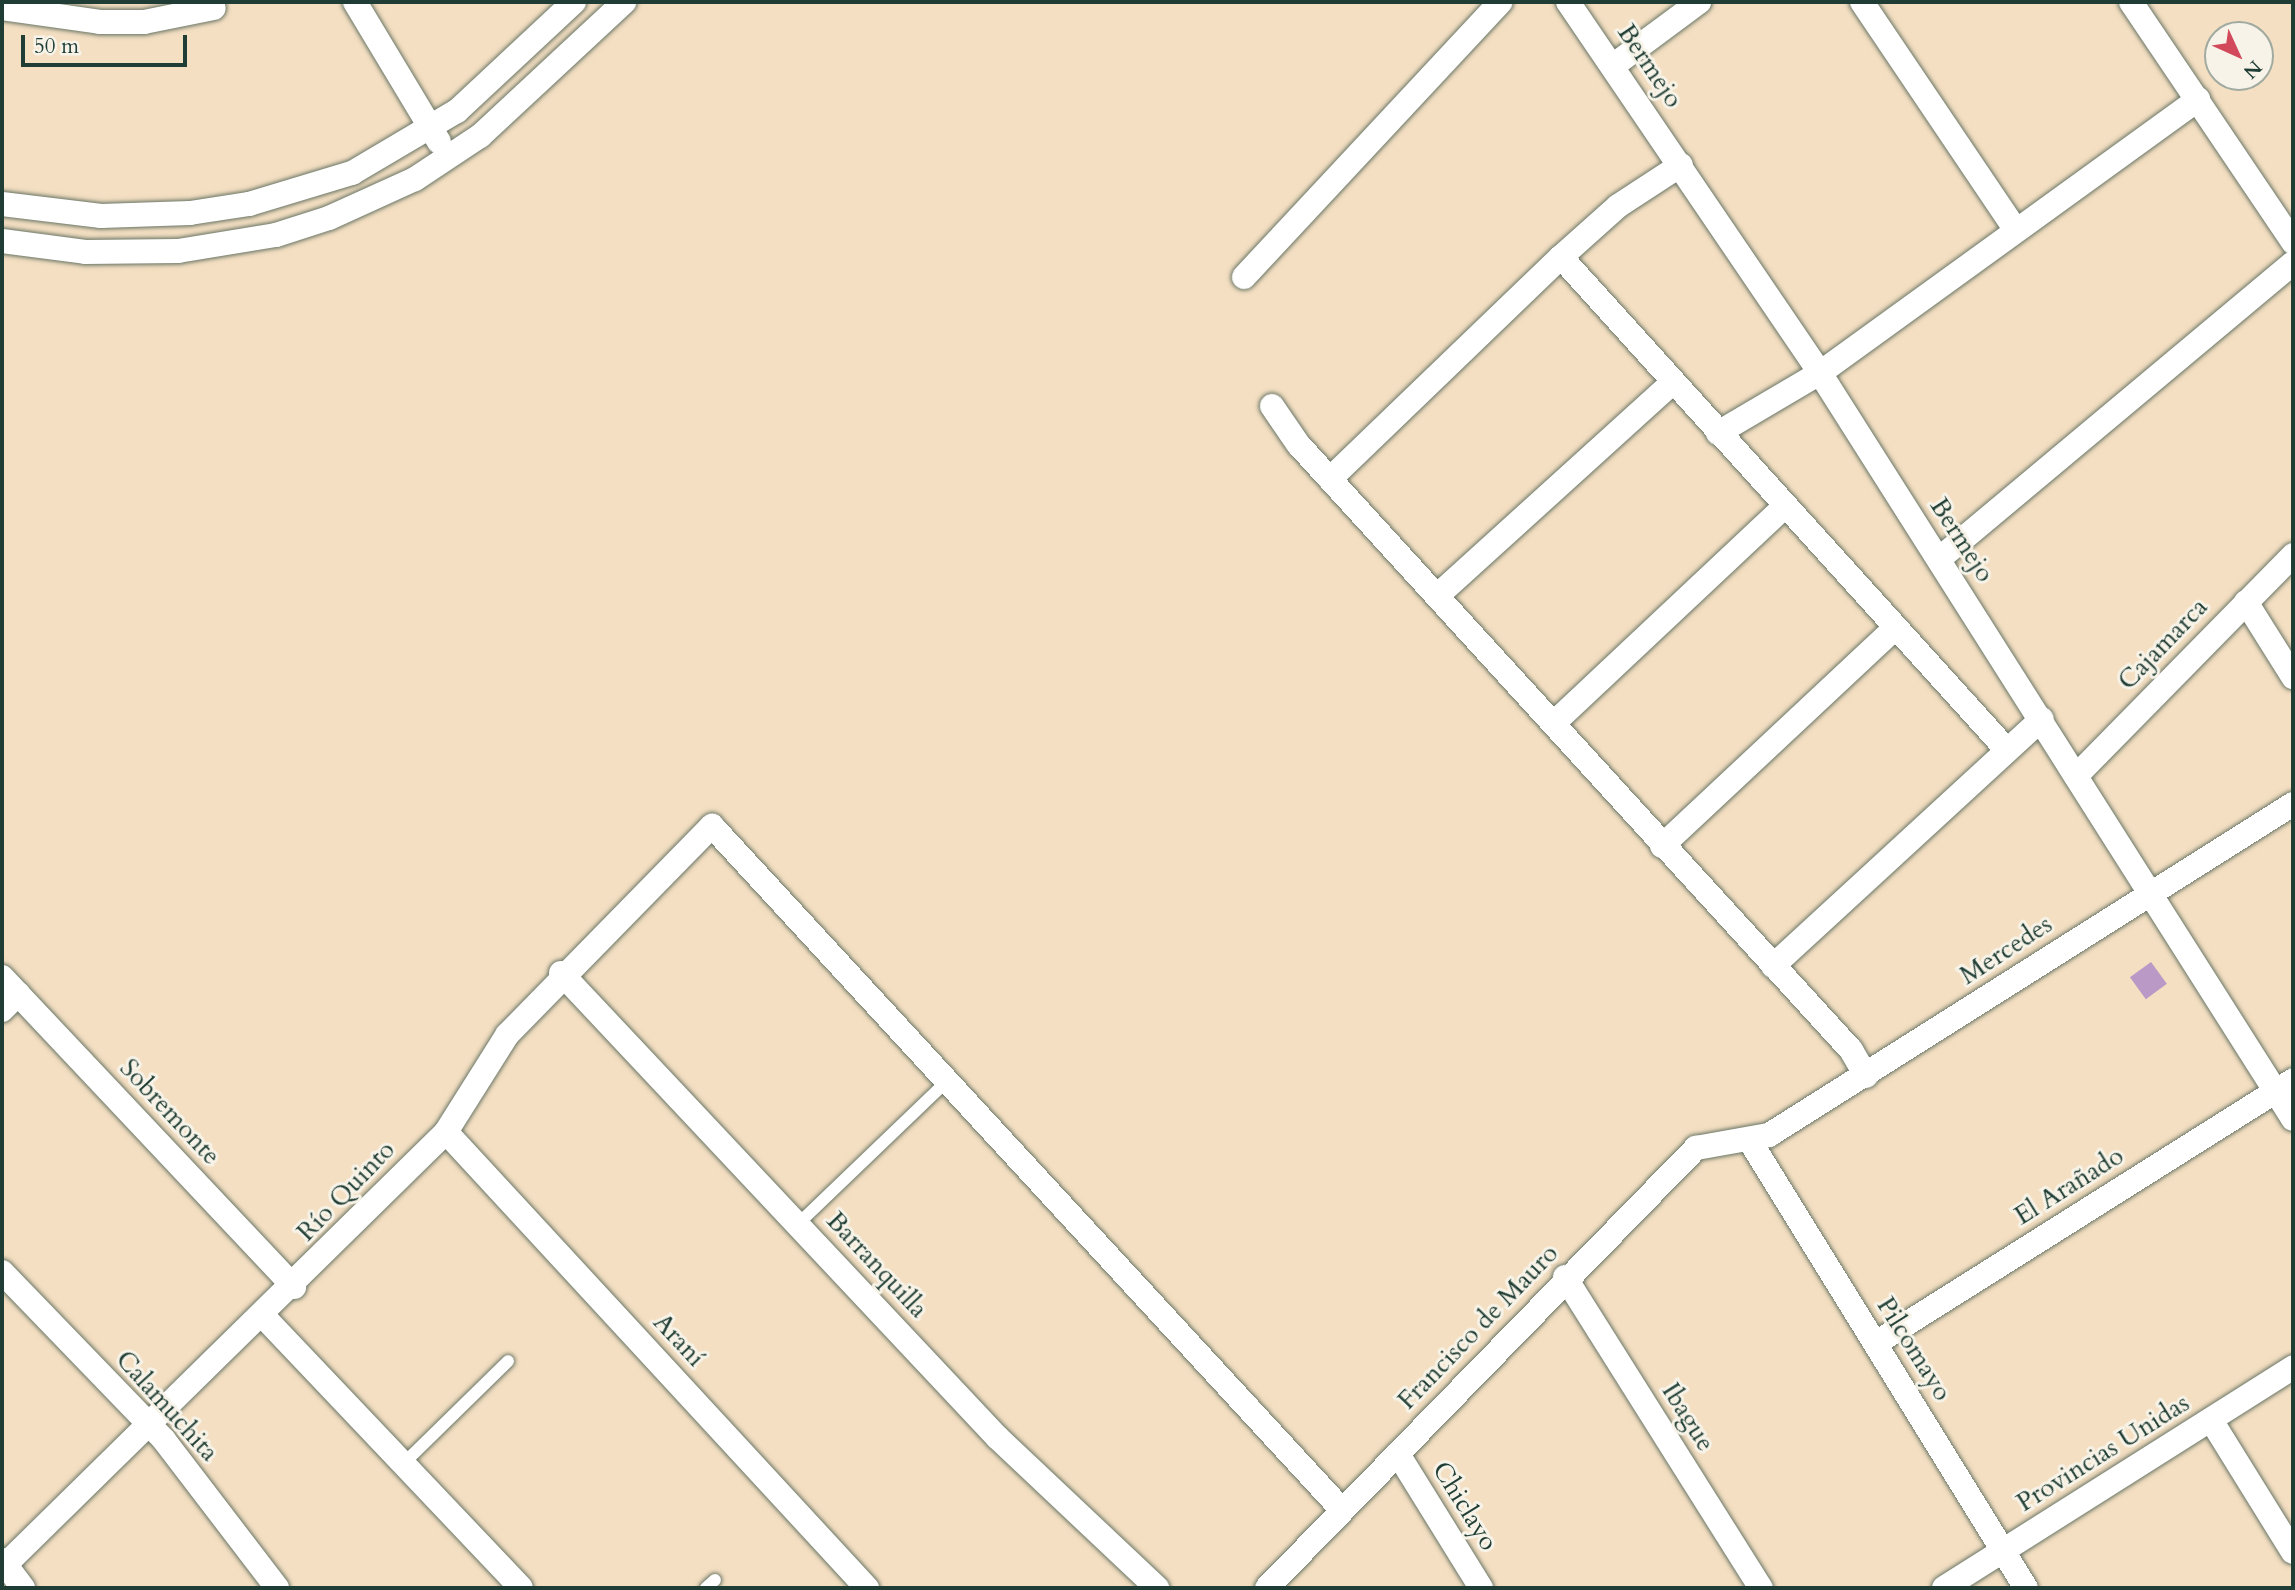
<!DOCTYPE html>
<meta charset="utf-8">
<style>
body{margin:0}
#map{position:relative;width:2295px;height:1590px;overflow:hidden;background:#f4dfc2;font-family:Cardo,serif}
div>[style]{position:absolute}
.building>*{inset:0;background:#ba99c6;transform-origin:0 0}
.roads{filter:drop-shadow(0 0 2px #6a7666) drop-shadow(0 0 2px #6a7666)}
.service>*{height:12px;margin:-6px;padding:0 6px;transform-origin:6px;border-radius:6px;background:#fff}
.minor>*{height:24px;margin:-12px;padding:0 12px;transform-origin:12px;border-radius:12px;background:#fff}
span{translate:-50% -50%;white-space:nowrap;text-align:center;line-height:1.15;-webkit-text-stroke:6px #f7f3e8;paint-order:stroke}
.street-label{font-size:26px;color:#1f3d34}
.frame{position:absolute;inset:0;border:4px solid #1f3d34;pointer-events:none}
.north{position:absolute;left:2204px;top:21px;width:70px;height:70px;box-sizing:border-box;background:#f7f3e8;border:2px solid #a1aaa0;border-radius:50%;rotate:135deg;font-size:19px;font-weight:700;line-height:28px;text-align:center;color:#1f3d34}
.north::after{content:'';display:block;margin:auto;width:24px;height:32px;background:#d1495b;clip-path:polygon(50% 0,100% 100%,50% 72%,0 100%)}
.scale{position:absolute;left:21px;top:35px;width:166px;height:32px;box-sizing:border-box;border:4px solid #1f3d34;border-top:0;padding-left:9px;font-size:21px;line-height:24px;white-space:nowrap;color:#1f3d34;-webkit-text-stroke:5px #f7f3e8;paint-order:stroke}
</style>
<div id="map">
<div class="building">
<i style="left:2151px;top:962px;width:27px;height:26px;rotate:54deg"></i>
</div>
<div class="roads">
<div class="service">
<i style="left:798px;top:1224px;width:208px;rotate:-43.8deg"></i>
<i style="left:403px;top:1464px;width:147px;rotate:-44.4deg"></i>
<i style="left:706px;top:1588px;width:12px;rotate:-42deg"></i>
</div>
<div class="minor">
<i style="left:355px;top:2px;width:163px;rotate:59deg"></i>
<i style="left:1568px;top:2px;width:448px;rotate:55.8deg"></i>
<i style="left:1820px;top:373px;width:883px;rotate:57.62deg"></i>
<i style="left:1862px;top:2px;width:275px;rotate:56deg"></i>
<i style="left:2131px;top:2px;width:290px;rotate:56deg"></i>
<i style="left:2px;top:8px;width:99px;rotate:8.1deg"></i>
<i style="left:100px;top:22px;width:44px"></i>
<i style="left:144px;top:22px;width:71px;rotate:-11.3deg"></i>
<i style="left:1614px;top:65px;width:106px;rotate:-36.5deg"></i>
<i style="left:2px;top:204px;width:100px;rotate:6.9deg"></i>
<i style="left:101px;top:216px;width:89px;rotate:-1.9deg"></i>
<i style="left:190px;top:213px;width:60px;rotate:-8.7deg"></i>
<i style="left:249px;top:204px;width:108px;rotate:-16.8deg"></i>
<i style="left:352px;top:173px;width:122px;rotate:-30.6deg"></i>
<i style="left:457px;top:111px;width:160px;rotate:-43deg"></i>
<i style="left:2px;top:241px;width:84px;rotate:7.5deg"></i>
<i style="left:85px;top:252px;width:93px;rotate:-0.6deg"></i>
<i style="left:178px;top:251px;width:99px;rotate:-9.3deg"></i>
<i style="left:276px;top:235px;width:56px;rotate:-17.8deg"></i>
<i style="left:329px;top:218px;width:94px;rotate:-24.4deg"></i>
<i style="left:415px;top:179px;width:78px;rotate:-33.5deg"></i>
<i style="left:480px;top:136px;width:197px;rotate:-42.9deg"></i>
<i style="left:1561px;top:257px;width:665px;rotate:47.87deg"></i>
<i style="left:1244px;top:277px;width:376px;rotate:-47deg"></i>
<i style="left:1272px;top:406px;width:46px;rotate:55.6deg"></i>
<i style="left:1298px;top:444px;width:820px;rotate:47.62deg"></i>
<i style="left:1851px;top:1050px;width:30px;rotate:60deg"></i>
<i style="left:1718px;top:433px;width:118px;rotate:-30.5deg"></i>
<i style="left:1820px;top:373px;width:467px;rotate:-35.9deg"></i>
<i style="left:1330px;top:479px;width:320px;rotate:-43.9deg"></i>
<i style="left:1561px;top:257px;width:76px;rotate:-41.8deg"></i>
<i style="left:1618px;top:206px;width:75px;rotate:-33.1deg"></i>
<i style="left:1939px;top:559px;width:461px;rotate:-39.9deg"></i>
<i style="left:1437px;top:596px;width:317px;rotate:-42.2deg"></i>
<i style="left:2246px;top:602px;width:89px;rotate:57.9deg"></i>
<i style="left:1554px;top:723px;width:314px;rotate:-43.2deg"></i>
<i style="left:2076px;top:776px;width:310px;rotate:-45.5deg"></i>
<i style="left:1662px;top:846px;width:318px;rotate:-43.1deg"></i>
<i style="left:1773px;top:966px;width:365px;rotate:-42.6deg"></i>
<i style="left:561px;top:973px;width:638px;rotate:46.78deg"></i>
<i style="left:998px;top:1438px;width:219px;rotate:43.3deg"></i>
<i style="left:2px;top:977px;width:426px;rotate:46.7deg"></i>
<i style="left:2px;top:1010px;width:23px;rotate:-45deg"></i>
<i style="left:446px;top:1132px;width:621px;rotate:47.29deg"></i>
<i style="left:1750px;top:1141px;width:525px;rotate:58.31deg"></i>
<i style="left:2px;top:1272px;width:233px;rotate:46deg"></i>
<i style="left:164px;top:1440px;width:186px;rotate:52.6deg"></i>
<i style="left:1565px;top:1277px;width:368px;rotate:57.8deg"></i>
<i style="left:264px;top:1317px;width:373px;rotate:46.5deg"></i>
<i style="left:1876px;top:1343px;width:493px;rotate:-32.2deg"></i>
<i style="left:2211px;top:1420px;width:155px;rotate:58.2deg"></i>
<i style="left:1398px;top:1454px;width:158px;rotate:58.2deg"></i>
<i style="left:2px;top:1560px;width:35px;rotate:53deg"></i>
<i style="left:2px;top:1568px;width:622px;rotate:-44.48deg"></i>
<i style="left:446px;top:1132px;width:115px;rotate:-57.8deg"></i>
<i style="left:507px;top:1035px;width:293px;rotate:-45.6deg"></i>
<i style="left:712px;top:826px;width:930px;rotate:47.35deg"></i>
<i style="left:1267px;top:1588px;width:615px;rotate:-45.73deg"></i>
<i style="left:1696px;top:1148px;width:74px;rotate:-10.1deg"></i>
<i style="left:1769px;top:1135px;width:620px;rotate:-32.28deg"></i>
<i style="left:1944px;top:1588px;width:413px;rotate:-32.3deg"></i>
</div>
</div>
<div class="street-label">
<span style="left:1650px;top:66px;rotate:56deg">Bermejo</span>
<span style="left:1962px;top:540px;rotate:57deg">Bermejo</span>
<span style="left:2163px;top:644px;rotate:-46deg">Cajamarca</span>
<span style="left:2006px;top:950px;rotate:-33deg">Mercedes</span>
<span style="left:170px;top:1112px;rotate:47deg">Sobremonte</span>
<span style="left:2069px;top:1186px;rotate:-32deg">El Arañado</span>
<span style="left:346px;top:1191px;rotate:-46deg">Río Quinto</span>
<span style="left:877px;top:1265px;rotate:47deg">Barranquilla</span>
<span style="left:1478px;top:1327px;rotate:-46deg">Francisco de Mauro</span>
<span style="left:679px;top:1340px;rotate:47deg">Araní</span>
<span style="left:1914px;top:1349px;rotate:58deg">Pilcomayo</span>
<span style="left:167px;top:1406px;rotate:48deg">Calamuchita</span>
<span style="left:1688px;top:1417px;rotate:58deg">Ibague</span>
<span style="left:2103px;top:1453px;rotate:-32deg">Provincias Unidas</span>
<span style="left:1465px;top:1506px;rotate:58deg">Chiclayo</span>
</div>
<div class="frame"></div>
<div class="north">N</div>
<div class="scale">50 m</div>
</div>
